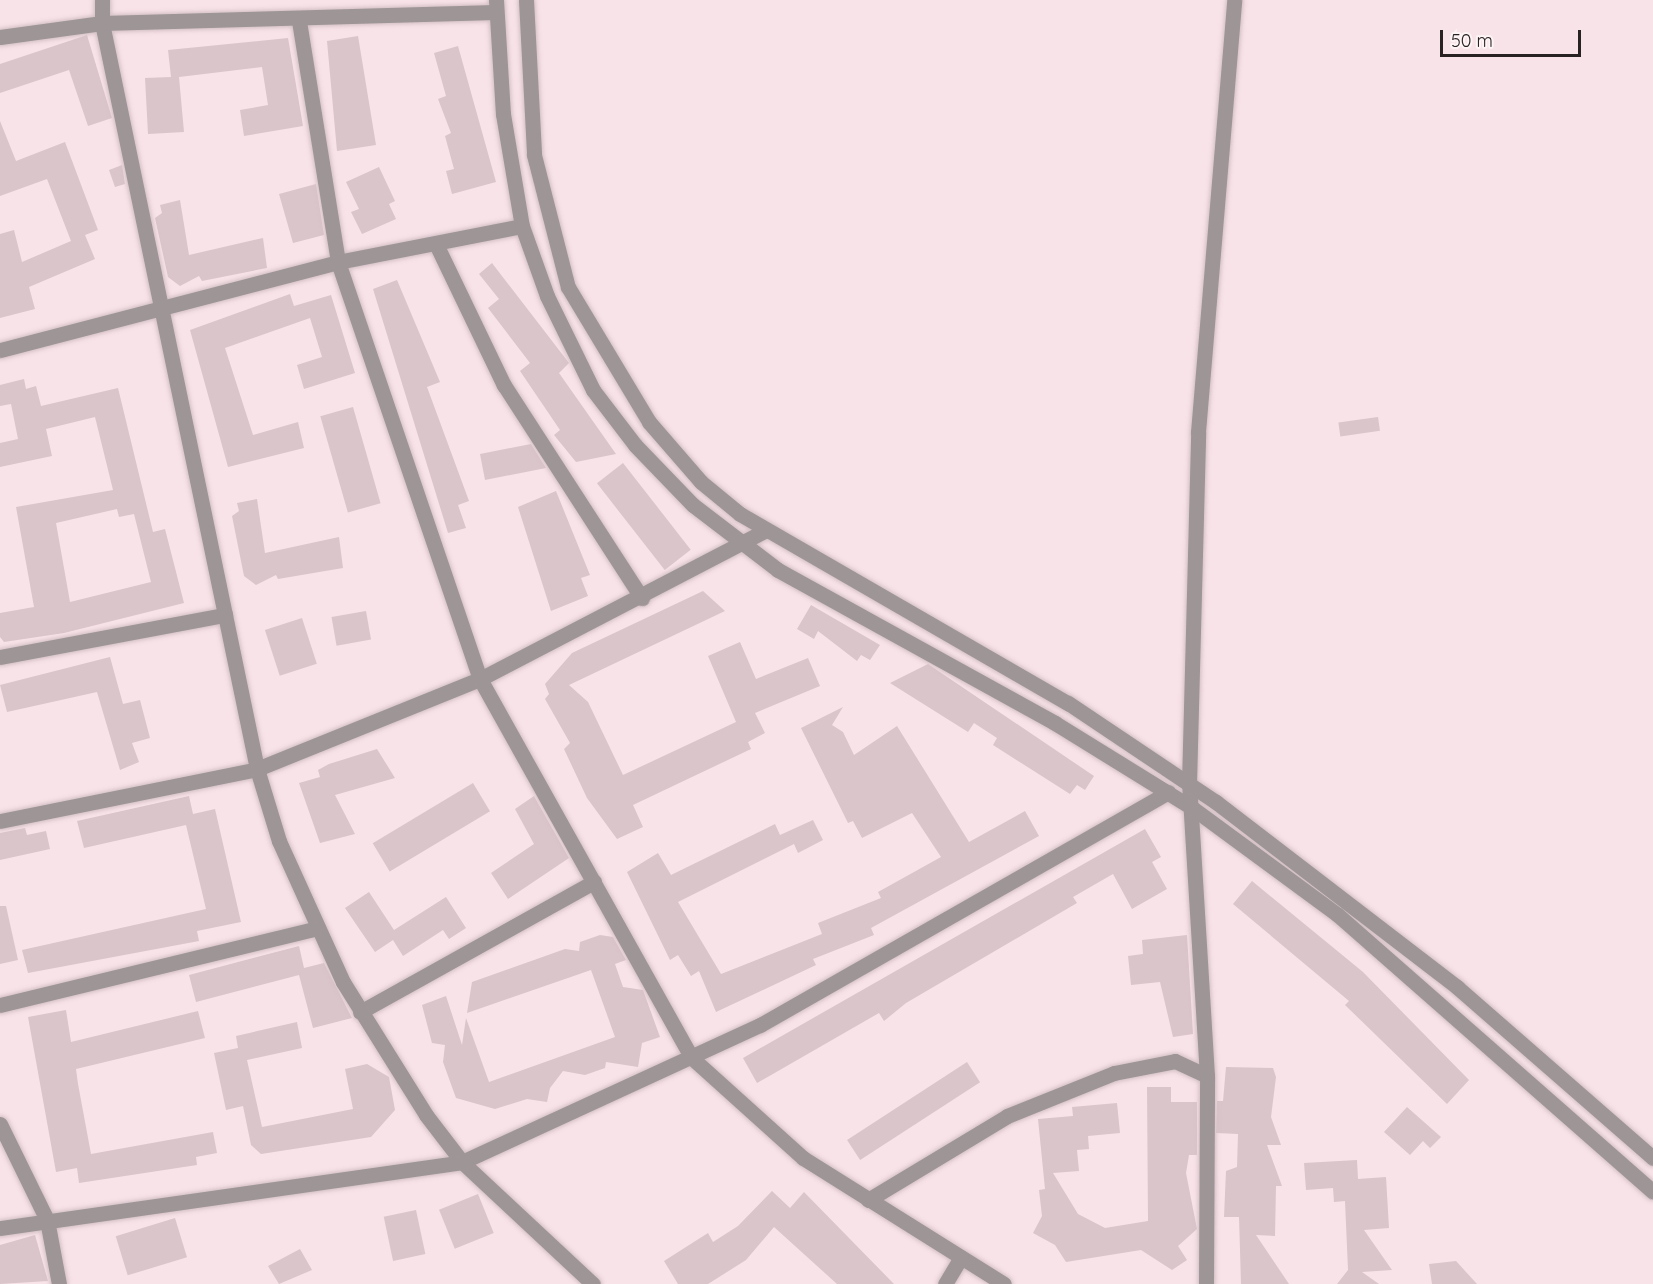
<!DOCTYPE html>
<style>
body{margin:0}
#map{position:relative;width:1653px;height:1284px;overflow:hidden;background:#f8e3e8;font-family:Quicksand,sans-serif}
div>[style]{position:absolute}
.building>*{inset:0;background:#dac5ca;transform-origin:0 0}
.roads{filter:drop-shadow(0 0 2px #d3c0c5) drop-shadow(0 0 2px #d3c0c5)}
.minor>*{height:15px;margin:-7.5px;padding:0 7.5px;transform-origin:7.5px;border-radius:7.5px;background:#9e9597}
.tertiary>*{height:15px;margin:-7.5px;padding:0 7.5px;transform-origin:7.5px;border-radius:7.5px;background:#9e9597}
span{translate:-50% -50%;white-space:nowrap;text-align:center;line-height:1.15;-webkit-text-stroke:4.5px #fdf4f6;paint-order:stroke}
.scale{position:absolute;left:1440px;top:30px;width:141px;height:27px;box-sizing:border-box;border:3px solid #292223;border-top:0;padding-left:8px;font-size:18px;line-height:21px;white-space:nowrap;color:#292223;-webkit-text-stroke:4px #fdf4f6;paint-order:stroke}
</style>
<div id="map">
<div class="building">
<i style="clip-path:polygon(87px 35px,112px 118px,88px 126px,69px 70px,0 93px,0 64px)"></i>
<i style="clip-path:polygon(358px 36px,376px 145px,337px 151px,327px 41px)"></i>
<i style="clip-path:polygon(288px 38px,303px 126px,244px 136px,240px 110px,268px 105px,262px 67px,179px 77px,184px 132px,148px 134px,145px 78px,171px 77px,168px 50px)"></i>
<i style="clip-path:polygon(458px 46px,496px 182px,452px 194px,446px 171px,454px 169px,445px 136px,451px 133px,438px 99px,446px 96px,434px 53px)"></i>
<i style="clip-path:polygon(0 121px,16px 161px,65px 142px,98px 230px,85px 235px,95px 259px,29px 287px,35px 309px,0 318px,0 234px,14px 230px,22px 262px,71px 241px,47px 179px,0 196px)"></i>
<i style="clip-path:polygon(122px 165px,125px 184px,115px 187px,109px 170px)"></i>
<i style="clip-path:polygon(379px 167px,395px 201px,389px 204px,396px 219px,362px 234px,351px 212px,359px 209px,346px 182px)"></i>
<i style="clip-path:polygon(316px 184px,324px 235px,293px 243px,279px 194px)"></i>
<i style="clip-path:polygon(180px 200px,189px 255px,263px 238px,267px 268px,202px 281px,199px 276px,180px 286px,168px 277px,155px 218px,162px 213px,160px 205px)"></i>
<i style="clip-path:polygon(492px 263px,569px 363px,559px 373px,616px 454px,576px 462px,554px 435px,560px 430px,520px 371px,530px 363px,488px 308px,499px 299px,479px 274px)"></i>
<i style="clip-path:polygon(397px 280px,440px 382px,427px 387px,469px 501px,458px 505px,466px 528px,448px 533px,373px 289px)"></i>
<i style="clip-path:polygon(290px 294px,294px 306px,331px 295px,355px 373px,304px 389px,297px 365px,322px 357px,310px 318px,225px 348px,253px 435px,298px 422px,304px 448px,228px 467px,190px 330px)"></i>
<i style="clip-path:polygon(evenodd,24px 379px,26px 389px,36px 386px,41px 406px,118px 388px,153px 532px,165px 529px,184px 603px,64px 633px,4px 642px,0 637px,0 613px,34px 607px,16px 507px,113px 490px,95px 417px,46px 429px,52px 456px,0 467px,0 443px,18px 439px,11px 404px,0 406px,0 385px,24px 379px,117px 509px,119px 517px,134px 514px,151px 582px,70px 602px,56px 523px,117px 509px)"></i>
<i style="left:353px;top:407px;width:100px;height:34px;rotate:74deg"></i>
<i style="left:1378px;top:417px;width:14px;height:40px;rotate:82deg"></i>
<i style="clip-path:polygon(531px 444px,546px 468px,485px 480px,480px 454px)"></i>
<i style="left:623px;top:463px;width:110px;height:33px;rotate:52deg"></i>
<i style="clip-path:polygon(556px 491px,590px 575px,581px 578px,588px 596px,551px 611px,518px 507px)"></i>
<i style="clip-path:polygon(257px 499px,265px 553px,339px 537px,343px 568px,278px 579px,276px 575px,256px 585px,244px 576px,232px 516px,239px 511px,237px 503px)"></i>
<i style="clip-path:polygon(703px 591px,725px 611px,569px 685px,588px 702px,623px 775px,736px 722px,708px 656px,740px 642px,756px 679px,808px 658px,820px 686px,755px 713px,765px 733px,748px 742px,751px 749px,633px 805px,643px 827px,617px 839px,587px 798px,564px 749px,570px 743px,545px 699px,549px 694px,545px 684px,572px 653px)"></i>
<i style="clip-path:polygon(811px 605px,880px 645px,870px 660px,861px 655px,857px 661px,818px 631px,814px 639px,797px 629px)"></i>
<i style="left:366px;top:611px;width:29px;height:35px;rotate:80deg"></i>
<i style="left:302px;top:618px;width:48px;height:39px;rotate:72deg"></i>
<i style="clip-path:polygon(110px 657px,123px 704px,140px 700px,150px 738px,132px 743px,139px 762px,120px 770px,97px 692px,7px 712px,0 685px)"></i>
<i style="clip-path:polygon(928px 664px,1094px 776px,1085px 790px,1077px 785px,1070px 794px,993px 745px,997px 738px,974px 723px,968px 732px,890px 683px)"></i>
<i style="clip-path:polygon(843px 707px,832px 725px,843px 732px,854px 755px,897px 726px,969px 842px,1025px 811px,1039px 836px,871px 928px,874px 935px,813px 959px,816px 965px,716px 1012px,699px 971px,691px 976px,678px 955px,670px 960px,627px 872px,658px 853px,671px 875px,775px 824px,780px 835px,813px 820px,823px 840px,798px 853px,794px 844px,678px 902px,721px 974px,822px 934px,818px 923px,881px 898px,878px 892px,941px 857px,912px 813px,862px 838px,853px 821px,848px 823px,801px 728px)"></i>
<i style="clip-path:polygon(377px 749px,395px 778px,335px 795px,355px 834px,320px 843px,299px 783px,320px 777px,318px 770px,329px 764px)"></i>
<i style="left:473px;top:783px;width:33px;height:117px;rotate:59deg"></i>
<i style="clip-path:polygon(189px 796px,193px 814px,215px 809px,241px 922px,197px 931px,199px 941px,28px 973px,22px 950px,206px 909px,186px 825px,84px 848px,77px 821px)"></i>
<i style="clip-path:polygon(534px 796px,569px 858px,508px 899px,491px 873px,534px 844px,515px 809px)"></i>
<i style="clip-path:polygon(25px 828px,27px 835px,46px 831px,50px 849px,0 860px,0 833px)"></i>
<i style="clip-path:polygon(1145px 829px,1161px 857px,1152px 862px,1167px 889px,1132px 909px,1113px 874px,1073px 897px,1077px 903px,906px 1003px,884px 1021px,879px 1013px,757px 1083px,743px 1058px)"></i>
<i style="clip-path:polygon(1252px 881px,1363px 972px,1469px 1080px,1447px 1104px,1345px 1005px,1349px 1001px,1233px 904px)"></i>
<i style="clip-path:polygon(369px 892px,394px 930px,446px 897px,466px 928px,449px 939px,443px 930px,403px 956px,393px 940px,375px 952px,345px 908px)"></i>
<i style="clip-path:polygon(0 906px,6px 906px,18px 960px,0 964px)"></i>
<i style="clip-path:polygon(600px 935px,613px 937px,626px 960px,615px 964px,623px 987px,643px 990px,660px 1037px,642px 1043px,638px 1067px,606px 1062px,605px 1068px,585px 1075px,563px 1071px,550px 1088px,547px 1102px,527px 1099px,495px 1109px,456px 1098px,443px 1062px,445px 1045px,432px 1043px,422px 1005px,446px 996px,462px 1045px,466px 1018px,489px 1082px,615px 1037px,591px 970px,467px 1013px,472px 982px,565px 949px,579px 951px,580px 942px)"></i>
<i style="clip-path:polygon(1187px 935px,1193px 1034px,1173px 1037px,1160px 982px,1131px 985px,1128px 956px,1143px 954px,1142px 940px)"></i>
<i style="clip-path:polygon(299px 946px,304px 968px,324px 963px,352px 1018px,313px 1028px,299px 975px,196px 1002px,189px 975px)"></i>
<i style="clip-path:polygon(66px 1010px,71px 1042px,198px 1011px,205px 1038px,76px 1069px,78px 1084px,91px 1154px,213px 1132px,217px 1153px,196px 1157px,197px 1165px,79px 1183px,77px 1168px,56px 1172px,28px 1017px)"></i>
<i style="clip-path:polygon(297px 1022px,302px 1048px,247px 1060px,262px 1127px,353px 1109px,345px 1069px,367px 1064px,389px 1077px,395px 1110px,371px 1137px,261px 1154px,251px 1145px,243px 1106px,226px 1110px,214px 1053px,238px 1048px,236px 1036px)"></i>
<i style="left:967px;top:1062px;width:24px;height:143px;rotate:57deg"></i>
<i style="clip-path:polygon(1226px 1067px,1273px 1068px,1276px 1077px,1271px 1117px,1281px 1145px,1267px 1145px,1282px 1186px,1276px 1186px,1275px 1236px,1256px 1235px,1289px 1284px,1241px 1284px,1239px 1217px,1224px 1217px,1226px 1171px,1237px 1167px,1238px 1134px,1216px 1133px,1217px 1101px,1223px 1101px)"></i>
<i style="clip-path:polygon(1147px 1087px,1171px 1087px,1171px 1102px,1197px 1102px,1197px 1155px,1189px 1155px,1186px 1173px,1197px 1229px,1178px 1246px,1187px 1260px,1172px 1270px,1141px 1250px,1066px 1262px,1055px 1245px,1033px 1233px,1042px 1216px,1039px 1190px,1045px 1189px,1038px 1119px,1073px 1116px,1072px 1107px,1117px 1103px,1120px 1133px,1088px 1136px,1089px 1149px,1077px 1150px,1079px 1171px,1053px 1173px,1078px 1214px,1105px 1228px,1148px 1221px)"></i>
<i style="clip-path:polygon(1407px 1107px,1441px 1137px,1430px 1148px,1423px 1141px,1410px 1155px,1384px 1132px)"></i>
<i style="clip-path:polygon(1357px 1160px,1358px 1179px,1386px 1177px,1389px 1228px,1364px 1230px,1392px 1270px,1362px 1272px,1379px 1284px,1337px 1284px,1348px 1270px,1345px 1201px,1334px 1202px,1333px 1188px,1306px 1190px,1304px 1163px)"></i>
<i style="clip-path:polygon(772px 1191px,790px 1208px,804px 1192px,894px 1284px,837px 1284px,774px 1227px,746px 1260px,708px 1284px,678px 1284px,664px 1261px,708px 1233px,713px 1242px,738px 1226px)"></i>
<i style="left:478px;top:1194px;width:42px;height:42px;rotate:68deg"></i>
<i style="left:416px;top:1210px;width:45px;height:33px;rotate:78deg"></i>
<i style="left:175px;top:1218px;width:41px;height:62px;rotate:73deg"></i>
<i style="clip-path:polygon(35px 1235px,48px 1281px,0 1284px,0 1245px)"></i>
<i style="clip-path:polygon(300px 1249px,312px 1270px,279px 1284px,268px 1266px)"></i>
<i style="clip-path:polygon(1456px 1261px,1477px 1284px,1432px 1284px,1429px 1264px)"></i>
</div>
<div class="roads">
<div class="minor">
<i style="left:102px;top:0;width:23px;rotate:90deg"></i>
<i style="left:102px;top:23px;width:762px;rotate:78.26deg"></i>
<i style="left:257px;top:769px;width:75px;rotate:73deg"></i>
<i style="left:279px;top:841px;width:155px;rotate:65.6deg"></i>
<i style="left:343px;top:982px;width:157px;rotate:58deg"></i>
<i style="left:426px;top:1115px;width:59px;rotate:52.5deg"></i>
<i style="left:462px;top:1162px;width:179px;rotate:43deg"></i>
<i style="left:299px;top:21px;width:244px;rotate:80.8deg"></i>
<i style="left:338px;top:262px;width:441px;rotate:71.2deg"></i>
<i style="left:480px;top:679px;width:434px;rotate:60.8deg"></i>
<i style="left:692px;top:1058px;width:149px;rotate:42deg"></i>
<i style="left:803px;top:1158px;width:237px;rotate:32.1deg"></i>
<i style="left:0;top:37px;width:103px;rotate:-7.8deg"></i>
<i style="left:102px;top:23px;width:393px;rotate:-1.6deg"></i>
<i style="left:436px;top:244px;width:157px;rotate:64.3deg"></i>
<i style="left:504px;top:385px;width:254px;rotate:57.1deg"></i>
<i style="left:0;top:350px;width:349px;rotate:-14.6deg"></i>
<i style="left:338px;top:262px;width:187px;rotate:-11.1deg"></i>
<i style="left:0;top:657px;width:229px;rotate:-10.6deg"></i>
<i style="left:0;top:821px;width:262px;rotate:-11.4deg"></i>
<i style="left:257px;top:769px;width:240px;rotate:-22deg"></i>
<i style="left:480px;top:679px;width:322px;rotate:-27.5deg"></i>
<i style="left:0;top:1005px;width:324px;rotate:-13.6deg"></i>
<i style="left:360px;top:1012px;width:268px;rotate:-29.1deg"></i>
<i style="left:0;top:1124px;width:107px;rotate:63.9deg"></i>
<i style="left:47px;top:1220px;width:65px;rotate:79.4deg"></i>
<i style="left:868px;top:1200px;width:162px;rotate:-31.1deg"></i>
<i style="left:1007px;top:1116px;width:115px;rotate:-21.9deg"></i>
<i style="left:1114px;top:1073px;width:62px;rotate:-11.1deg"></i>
<i style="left:1175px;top:1061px;width:35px;rotate:25deg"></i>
<i style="left:0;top:1228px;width:467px;rotate:-8.1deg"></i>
<i style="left:462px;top:1162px;width:328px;rotate:-24.7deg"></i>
<i style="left:760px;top:1025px;width:470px;rotate:-29.7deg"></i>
<i style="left:945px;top:1284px;width:31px;rotate:-59deg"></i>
<i style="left:1206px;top:1284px;width:208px;rotate:-89.7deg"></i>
<i style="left:1207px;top:1076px;width:293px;rotate:-93.5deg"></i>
<i style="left:1189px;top:784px;width:352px;rotate:-88.5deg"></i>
<i style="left:1198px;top:432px;width:433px;rotate:-85.2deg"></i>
</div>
<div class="tertiary">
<i style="left:496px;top:0;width:114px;rotate:86.5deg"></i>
<i style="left:503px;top:114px;width:114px;rotate:80.4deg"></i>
<i style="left:522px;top:226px;width:74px;rotate:70.3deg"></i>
<i style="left:547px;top:296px;width:105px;rotate:63.9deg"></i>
<i style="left:593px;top:390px;width:69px;rotate:52.6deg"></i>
<i style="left:635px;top:445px;width:83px;rotate:46deg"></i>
<i style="left:693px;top:505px;width:107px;rotate:37.4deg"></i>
<i style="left:778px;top:570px;width:316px;rotate:28.9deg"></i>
<i style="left:1055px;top:723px;width:160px;rotate:31.7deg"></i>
<i style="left:1191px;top:807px;width:182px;rotate:36.3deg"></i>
<i style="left:1338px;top:915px;width:419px;rotate:41.3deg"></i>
<i style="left:526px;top:0;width:155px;rotate:87deg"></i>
<i style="left:534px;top:155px;width:136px;rotate:75.6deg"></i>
<i style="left:568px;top:287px;width:157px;rotate:59deg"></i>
<i style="left:649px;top:422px;width:79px;rotate:49.1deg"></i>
<i style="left:701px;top:482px;width:50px;rotate:39.4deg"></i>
<i style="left:740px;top:514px;width:379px;rotate:30deg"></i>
<i style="left:1068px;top:703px;width:178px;rotate:33.8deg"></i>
<i style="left:1216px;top:802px;width:304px;rotate:37.5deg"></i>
<i style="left:1457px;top:987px;width:260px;rotate:41.1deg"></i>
</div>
</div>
<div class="scale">50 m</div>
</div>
